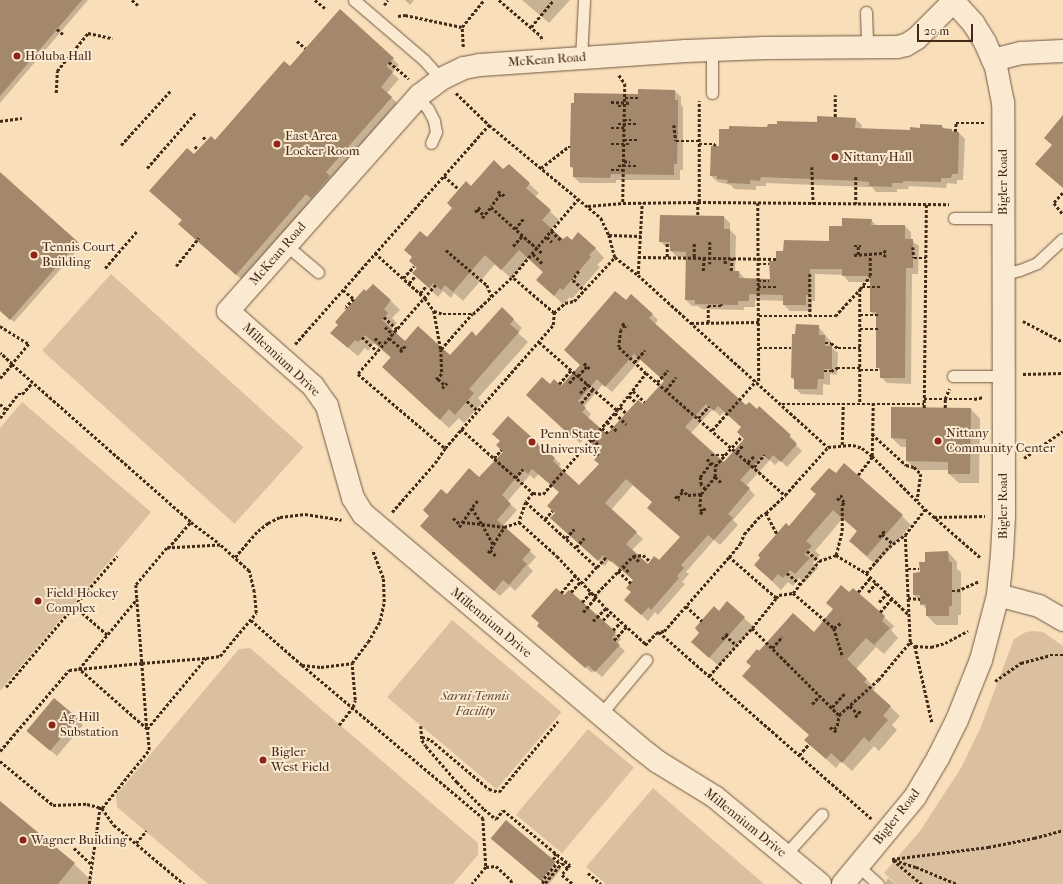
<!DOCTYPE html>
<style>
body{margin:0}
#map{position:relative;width:1063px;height:884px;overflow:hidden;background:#f9dfb9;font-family:"IM FELL French Canon",serif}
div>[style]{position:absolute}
.green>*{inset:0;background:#dac09e;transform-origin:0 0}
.shadow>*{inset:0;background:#0003}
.building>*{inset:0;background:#a3886c;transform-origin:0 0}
.path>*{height:2.5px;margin-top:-1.25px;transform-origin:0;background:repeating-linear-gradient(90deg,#452919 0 3px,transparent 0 5px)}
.roads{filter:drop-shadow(0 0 1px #725641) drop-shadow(0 0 1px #725641)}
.service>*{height:11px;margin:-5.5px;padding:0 5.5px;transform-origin:5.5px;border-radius:5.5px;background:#fbead2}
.minor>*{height:22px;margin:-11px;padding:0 11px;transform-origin:11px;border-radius:11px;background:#fbead2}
.dots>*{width:11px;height:11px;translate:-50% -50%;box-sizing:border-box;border:2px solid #fbead2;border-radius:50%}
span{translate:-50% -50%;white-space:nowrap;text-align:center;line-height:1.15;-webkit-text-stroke:4px #fbead2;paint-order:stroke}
.poi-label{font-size:13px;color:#452919}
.left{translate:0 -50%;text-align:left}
.street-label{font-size:13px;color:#452919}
.park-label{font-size:13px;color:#634734;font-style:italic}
.scale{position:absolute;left:917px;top:24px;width:56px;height:18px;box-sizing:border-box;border:2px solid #452919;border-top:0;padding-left:5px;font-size:12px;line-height:14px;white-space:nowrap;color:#452919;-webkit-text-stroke:3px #fbead2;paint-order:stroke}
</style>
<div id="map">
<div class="green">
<i style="left:111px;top:274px;width:259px;height:103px;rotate:42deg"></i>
<i style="clip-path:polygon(22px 402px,151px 512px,0 691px,0 428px)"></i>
<i style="left:452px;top:620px;width:143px;height:101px;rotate:40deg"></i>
<i style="clip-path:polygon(1034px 631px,1043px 632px,1063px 646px,1063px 884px,896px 884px,884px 873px,920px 831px,961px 768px,980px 729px,1014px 639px,1026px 632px)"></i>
<i style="clip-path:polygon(250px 648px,478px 843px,478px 855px,453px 884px,208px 884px,117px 807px,116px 795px,239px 649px)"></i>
<i style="left:588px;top:729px;width:60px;height:112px;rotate:40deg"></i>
<i style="clip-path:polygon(653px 788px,764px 884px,606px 884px,586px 867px)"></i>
</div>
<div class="shadow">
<i style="clip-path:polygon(0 0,88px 0,0 103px)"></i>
<i style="clip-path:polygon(405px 0,414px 0,410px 5px)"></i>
<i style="clip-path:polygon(522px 0,570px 0,549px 23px)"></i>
<i style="clip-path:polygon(393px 59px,399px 65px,392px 73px,399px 79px,387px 93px,397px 103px,331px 179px,317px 203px,313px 199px,242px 280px,185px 230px,179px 224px,183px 221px,150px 191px,194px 156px,215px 141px,290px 67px)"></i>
<i style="clip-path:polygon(675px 91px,681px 97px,681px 105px,683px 107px,683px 170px,680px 170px,680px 180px,616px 180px,616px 183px,580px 183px,574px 177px,574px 170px,571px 167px,639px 95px)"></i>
<i style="clip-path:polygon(855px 119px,862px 125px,861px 129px,911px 131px,942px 126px,946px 130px,952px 130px,955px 133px,959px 133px,965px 139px,963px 180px,957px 180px,957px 184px,947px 183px,946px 188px,909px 186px,908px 189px,897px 189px,897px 192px,876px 192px,872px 187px,866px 187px,766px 183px,766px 186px,756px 186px,756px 190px,734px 189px,731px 185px,718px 182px,711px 176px,720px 147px,768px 128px)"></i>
<i style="clip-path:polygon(509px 165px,539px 193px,535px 197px,559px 220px,551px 230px,564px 240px,595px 248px,604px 258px,597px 265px,600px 267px,588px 281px,572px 299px,570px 297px,563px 304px,547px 289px,544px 273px,528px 258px,511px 278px,495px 264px,463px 301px,454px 293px,451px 298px,443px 291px,438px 297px,413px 273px,417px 268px,410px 261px,427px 238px,472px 187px,504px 171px)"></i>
<i style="clip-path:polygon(0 174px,81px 246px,14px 322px,0 310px)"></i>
<i style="clip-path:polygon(724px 217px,730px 223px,730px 230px,736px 236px,735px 272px,739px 272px,745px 279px,771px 280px,777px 262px,784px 252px,830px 242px,843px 227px,871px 220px,877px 226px,905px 226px,911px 232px,911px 240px,919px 246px,918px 274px,912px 274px,911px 384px,887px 383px,881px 377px,881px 372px,877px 367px,877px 318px,871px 312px,871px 282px,849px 282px,843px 275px,815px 274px,815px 301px,812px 301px,812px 311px,790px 311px,784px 305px,784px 301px,755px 300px,755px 307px,744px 307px,744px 310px,702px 309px,698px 306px,692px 306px,686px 300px,687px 257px,677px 257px,671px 251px,671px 247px,666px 247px,660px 241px)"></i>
<i style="clip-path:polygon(390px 300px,400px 310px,392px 318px,397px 323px,391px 329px,405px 342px,451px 357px,476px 337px,513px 319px,522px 328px,518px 333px,528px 342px,478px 398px,482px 403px,464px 423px,459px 418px,449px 428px,393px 376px,391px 358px,374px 343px,368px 351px,365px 348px,358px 356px,341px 342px)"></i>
<i style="clip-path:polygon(evenodd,626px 302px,652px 314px,658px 320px,655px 324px,746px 407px,790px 436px,796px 442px,795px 444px,802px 451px,787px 467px,780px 460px,775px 465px,770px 460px,746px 486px,755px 495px,733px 520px,738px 525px,720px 545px,714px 540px,686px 572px,689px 574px,682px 582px,685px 584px,658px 615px,655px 612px,648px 621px,631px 605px,634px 580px,609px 560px,605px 566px,557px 524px,556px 513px,560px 493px,539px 474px,534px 479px,530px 475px,507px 502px,517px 510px,503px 526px,536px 557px,528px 566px,533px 571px,515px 591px,510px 586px,500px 596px,427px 532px,447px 495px,479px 479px,504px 452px,501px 441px,508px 417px,555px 459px,561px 464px,558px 468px,579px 487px,600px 465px,602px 452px,585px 437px,580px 443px,534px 401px,550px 385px,561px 388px,581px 365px,626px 302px,641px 359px,666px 381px,643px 406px,607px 436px,587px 419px,591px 414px,584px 407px,603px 384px,612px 392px,641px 359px,626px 302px,713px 409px,720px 416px,724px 412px,742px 427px,745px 439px,724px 463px,690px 434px,713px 409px,626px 302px,633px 485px,654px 503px,681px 537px,659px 561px,648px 565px,632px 550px,643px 539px,611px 510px,633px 485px)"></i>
<i style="clip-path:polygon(818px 326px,831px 342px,831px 347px,838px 353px,837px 375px,830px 374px,830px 385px,823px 384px,823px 395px,801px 394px,795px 388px,795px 381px,792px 378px)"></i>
<i style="clip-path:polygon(892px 408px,971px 409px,980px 419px,979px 483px,959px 483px,949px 474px,949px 470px,916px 470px,907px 461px,907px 447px,901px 447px,892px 438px)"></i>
<i style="clip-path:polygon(817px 494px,902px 516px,911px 525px,876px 565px,859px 550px,858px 532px,843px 518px,815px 551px,820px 555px,813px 563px,818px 568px,804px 583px,799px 578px,793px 586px,788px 582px,781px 590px,755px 565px)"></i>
<i style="clip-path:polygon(948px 552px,957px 562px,957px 569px,961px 572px,961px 615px,958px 615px,958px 625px,936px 625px,927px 616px,927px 610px,914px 595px,914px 574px,921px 574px,926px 563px)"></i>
<i style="clip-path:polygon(853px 589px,894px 626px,891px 630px,898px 638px,884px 654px,876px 647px,856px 669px,875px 688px,873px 691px,900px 716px,892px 725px,897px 730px,879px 751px,874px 746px,852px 771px,841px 761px,836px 768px,815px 749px,810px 736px,752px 666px,759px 653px,814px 634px)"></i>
<i style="clip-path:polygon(727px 603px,754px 627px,719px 666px,702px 651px,700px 633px)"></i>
<i style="clip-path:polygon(615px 633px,621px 639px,617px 644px,625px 651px,602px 677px,594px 670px,592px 673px,561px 646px)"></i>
<i style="clip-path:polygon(54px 700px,83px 725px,57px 756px,34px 737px)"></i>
<i style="clip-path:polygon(4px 805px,74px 864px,92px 881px,90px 884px,0 884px,0 810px)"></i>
<i style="clip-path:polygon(506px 822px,561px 869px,549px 884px,544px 884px,492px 839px)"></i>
<i style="clip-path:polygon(888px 878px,895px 884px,885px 884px)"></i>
</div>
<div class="building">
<i style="clip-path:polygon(0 0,82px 0,0 96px)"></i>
<i style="clip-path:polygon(340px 9px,394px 58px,386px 66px,393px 72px,381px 87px,392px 97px,326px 172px,330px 176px,311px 198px,306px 194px,236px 275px,178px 224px,182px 220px,149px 191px,187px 148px,194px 154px,211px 136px,215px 140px,284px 61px,290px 66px)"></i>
<i style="clip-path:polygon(638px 89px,675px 90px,675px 100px,678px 100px,678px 123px,677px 164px,674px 164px,674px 175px,611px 174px,610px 178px,573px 177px,573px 167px,570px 167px,570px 147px,571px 103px,574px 103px,574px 93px,638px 94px)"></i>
<i style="clip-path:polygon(1063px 115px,1063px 188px,1035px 164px,1052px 145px,1044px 138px)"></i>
<i style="clip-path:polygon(817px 116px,856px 118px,855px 128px,910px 130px,910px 127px,920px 128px,920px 124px,942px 125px,942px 128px,952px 129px,952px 132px,959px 132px,958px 174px,952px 174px,951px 178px,941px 178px,941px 182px,903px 181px,903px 183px,892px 183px,892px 187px,869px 186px,869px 182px,859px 181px,761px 177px,760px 181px,750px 180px,750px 184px,727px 183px,728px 180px,717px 179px,717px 176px,710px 176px,711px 146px,719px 146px,719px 129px,729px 129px,729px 126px,767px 127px,768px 124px,777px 124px,777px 121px,817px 122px)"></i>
<i style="clip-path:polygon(494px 160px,503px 169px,509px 164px,530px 183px,526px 188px,551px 210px,542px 220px,563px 239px,567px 236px,572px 240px,578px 232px,596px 248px,589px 255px,591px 257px,579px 271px,563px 290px,560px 288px,554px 296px,536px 280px,543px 272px,519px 250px,501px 270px,485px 255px,453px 292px,445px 285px,441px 290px,433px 283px,429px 288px,412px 273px,417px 268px,409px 261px,412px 257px,404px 250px,420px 231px,427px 237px,452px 208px,447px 203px,466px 181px,471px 186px)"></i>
<i style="clip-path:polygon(0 172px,78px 242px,10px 320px,0 311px)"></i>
<i style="clip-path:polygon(660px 215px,724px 216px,724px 229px,730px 229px,730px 271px,739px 271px,739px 278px,770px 279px,769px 261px,776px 261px,776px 251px,783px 251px,784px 240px,829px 241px,829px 226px,842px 226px,842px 218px,872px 219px,871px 225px,905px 225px,905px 239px,913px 239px,913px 268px,906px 268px,905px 378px,880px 378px,880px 368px,876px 368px,876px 312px,870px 312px,870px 276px,842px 276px,842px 269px,810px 269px,810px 295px,806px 295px,806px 305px,783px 305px,783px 295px,749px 294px,749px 301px,738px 301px,738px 305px,695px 304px,695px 300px,685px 300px,686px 252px,670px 251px,670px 242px,659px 242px)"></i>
<i style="clip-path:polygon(373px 284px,391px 300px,384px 309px,388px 313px,382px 320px,405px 341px,418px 326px,450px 355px,472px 331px,476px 336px,502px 307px,514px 319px,510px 324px,519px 332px,469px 389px,474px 393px,455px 415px,449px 409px,440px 420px,382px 367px,391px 357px,365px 335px,358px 342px,355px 340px,348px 348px,330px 333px,338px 325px,335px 322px,364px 289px,366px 291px)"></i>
<i style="clip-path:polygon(evenodd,615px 291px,626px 300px,631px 294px,653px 314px,649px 318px,669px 336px,746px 405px,749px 402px,757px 409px,759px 406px,791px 435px,789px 437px,797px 444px,781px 462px,773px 455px,769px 460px,763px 455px,740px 480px,750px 488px,728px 514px,733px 518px,714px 540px,708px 535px,681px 565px,684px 568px,677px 576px,679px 578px,651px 610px,649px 607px,641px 615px,624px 600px,631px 592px,626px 588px,633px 580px,612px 561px,611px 562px,603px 555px,598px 561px,550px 518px,555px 513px,547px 506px,559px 492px,532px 469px,528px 474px,523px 469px,502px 495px,511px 504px,497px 520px,531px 550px,522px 560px,527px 564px,509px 585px,503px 580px,494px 591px,420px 526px,429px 516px,423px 510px,441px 489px,447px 494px,469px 468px,479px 477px,503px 452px,496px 445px,500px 441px,492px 434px,508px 416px,555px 458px,553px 461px,579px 485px,599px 464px,594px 460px,601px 452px,578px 432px,573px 438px,526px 395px,542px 377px,550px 384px,554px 379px,561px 386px,580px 365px,564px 350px,615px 291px,634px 354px,664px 381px,643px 404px,638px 400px,607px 434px,582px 412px,586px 408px,578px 401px,597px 379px,605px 387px,634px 354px,615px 291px,706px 404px,714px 411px,718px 406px,741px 427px,737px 432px,744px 439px,724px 462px,685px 427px,706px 404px,615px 291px,626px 479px,652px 502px,647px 508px,680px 537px,659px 560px,654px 556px,648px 564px,626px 544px,637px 532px,605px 503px,626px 479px)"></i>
<i style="clip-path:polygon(796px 324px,819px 325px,819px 335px,825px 335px,825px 346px,832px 346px,832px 369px,824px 369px,824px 379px,818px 379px,817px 389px,794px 389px,794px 378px,791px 378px,792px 334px,795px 334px)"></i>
<i style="clip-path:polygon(891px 407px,971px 408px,970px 474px,948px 474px,948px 462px,906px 461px,906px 439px,891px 438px)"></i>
<i style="clip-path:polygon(844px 463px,903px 515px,867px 556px,849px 541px,857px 531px,833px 510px,806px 541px,812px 546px,804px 554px,810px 558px,795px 574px,790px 570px,783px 578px,778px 574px,772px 581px,754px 565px,760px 558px,758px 555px,786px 523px,789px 526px,816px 494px,810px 489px,829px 468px,836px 473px)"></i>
<i style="clip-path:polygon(948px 551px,949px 562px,952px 562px,952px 606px,949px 606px,949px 616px,926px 616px,926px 604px,920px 605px,920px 595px,913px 595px,913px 573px,920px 572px,919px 562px,925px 562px,925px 552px)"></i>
<i style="clip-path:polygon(841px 585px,849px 592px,853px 588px,885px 616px,882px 621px,890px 628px,874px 645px,866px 638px,847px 659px,867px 679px,864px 682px,891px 706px,883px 716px,888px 720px,869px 742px,864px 737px,842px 763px,831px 753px,826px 759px,804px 740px,809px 735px,742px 676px,751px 666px,746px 662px,757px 649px,759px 651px,793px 613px,814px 632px,833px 609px,826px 603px)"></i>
<i style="clip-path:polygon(556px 588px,564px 595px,569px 590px,616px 632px,612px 638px,620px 645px,595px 672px,588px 665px,585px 668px,537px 626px,539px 623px,531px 616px)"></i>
<i style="clip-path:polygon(727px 601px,745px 617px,709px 658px,691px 642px,699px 633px,695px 628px,714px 606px,719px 611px)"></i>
<i style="left:54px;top:698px;width:31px;height:43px;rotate:40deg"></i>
<i style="clip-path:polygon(0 801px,75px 863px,58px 884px,0 884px)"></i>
<i style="left:506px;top:820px;width:65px;height:24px;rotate:40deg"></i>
</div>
<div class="path">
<i style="left:132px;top:0;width:8px;rotate:40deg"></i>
<i style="left:315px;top:0;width:13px;rotate:39deg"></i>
<i style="left:499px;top:0;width:55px;rotate:40.6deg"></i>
<i style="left:541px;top:36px;width:5px;rotate:68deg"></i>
<i style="left:384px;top:5px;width:6px;rotate:-51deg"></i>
<i style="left:398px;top:16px;width:7px;rotate:-8deg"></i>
<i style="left:405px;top:15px;width:58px;rotate:11.9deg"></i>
<i style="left:531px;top:27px;width:35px;rotate:-50deg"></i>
<i style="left:57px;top:29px;width:8px;rotate:40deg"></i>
<i style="left:297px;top:41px;width:11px;rotate:41deg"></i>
<i style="left:463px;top:47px;width:20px;rotate:-93deg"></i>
<i style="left:462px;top:27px;width:35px;rotate:-51deg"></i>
<i style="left:389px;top:62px;width:26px;rotate:40deg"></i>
<i style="left:619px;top:75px;width:11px;rotate:56deg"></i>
<i style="left:625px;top:84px;width:119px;rotate:91deg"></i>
<i style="left:56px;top:93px;width:22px;rotate:-87deg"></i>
<i style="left:57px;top:71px;width:49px;rotate:-50.8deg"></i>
<i style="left:88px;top:33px;width:25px;rotate:12deg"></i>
<i style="left:456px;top:93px;width:46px;rotate:44.1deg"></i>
<i style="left:489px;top:125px;width:146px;rotate:39.7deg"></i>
<i style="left:601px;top:218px;width:19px;rotate:65deg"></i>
<i style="left:609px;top:235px;width:23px;rotate:75deg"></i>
<i style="left:615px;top:257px;width:29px;rotate:38deg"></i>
<i style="left:638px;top:275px;width:256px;rotate:42.2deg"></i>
<i style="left:828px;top:447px;width:25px;rotate:-5deg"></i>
<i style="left:853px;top:445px;width:9px;rotate:18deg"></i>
<i style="left:862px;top:448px;width:13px;rotate:39deg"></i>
<i style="left:872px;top:456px;width:75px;rotate:45deg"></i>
<i style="left:925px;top:509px;width:74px;rotate:41.2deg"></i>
<i style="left:625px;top:98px;width:13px"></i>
<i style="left:611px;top:102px;width:20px;rotate:3deg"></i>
<i style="left:618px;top:106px;width:7px"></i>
<i style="left:835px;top:117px;width:22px;rotate:-90deg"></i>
<i style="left:624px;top:120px;width:7px"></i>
<i style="left:0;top:121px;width:22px;rotate:-8deg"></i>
<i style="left:618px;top:124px;width:19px"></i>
<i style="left:674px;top:125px;width:16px;rotate:83deg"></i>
<i style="left:676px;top:141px;width:23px"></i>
<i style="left:611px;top:128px;width:13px"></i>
<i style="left:955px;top:132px;width:9px;rotate:-84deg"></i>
<i style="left:956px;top:123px;width:28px"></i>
<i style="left:203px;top:137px;width:5px;rotate:37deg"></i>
<i style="left:624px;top:140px;width:13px"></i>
<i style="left:611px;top:144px;width:20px"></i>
<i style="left:699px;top:144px;width:16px"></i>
<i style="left:715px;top:144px;width:2px;rotate:90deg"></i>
<i style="left:121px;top:145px;width:74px;rotate:-47.7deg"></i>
<i style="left:195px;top:146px;width:5px;rotate:53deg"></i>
<i style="left:624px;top:161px;width:6px;rotate:9deg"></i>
<i style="left:618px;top:166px;width:19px"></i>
<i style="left:812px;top:167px;width:37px;rotate:88deg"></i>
<i style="left:147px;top:168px;width:74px;rotate:-48.8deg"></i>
<i style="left:541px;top:168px;width:34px;rotate:-38deg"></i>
<i style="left:568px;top:147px;width:2px"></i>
<i style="left:611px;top:170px;width:13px"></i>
<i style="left:444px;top:176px;width:20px;rotate:41deg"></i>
<i style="left:856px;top:177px;width:27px;rotate:90deg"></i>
<i style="left:498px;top:191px;width:9px;rotate:36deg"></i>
<i style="left:1063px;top:193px;width:13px;rotate:132deg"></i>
<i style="left:1054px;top:203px;width:14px;rotate:51deg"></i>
<i style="left:501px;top:194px;width:16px;rotate:128deg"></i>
<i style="left:491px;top:207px;width:69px;rotate:42deg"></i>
<i style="left:698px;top:202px;width:13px;rotate:90deg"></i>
<i style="left:699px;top:202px;width:101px;rotate:-90deg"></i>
<i style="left:758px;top:203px;width:179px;rotate:89.7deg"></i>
<i style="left:588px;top:206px;width:35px;rotate:-5deg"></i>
<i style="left:623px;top:203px;width:75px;rotate:-0.8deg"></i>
<i style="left:698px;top:202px;width:251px;rotate:0.5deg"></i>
<i style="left:477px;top:209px;width:9px;rotate:41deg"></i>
<i style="left:475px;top:212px;width:7px;rotate:-45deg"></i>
<i style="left:482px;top:218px;width:14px;rotate:-51deg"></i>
<i style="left:515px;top:229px;width:13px;rotate:-51deg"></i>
<i style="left:551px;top:231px;width:15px;rotate:42deg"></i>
<i style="left:609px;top:235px;width:32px;rotate:2deg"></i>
<i style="left:547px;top:237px;width:7px;rotate:45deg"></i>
<i style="left:710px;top:242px;width:22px;rotate:90deg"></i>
<i style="left:513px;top:246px;width:13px;rotate:-48deg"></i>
<i style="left:854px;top:246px;width:7px"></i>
<i style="left:913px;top:247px;width:11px;rotate:85deg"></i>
<i style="left:914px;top:258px;width:12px"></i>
<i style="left:446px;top:250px;width:54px;rotate:40.5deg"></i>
<i style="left:487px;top:285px;width:13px;rotate:67deg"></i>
<i style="left:885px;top:250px;width:7px;rotate:90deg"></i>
<i style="left:375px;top:253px;width:67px;rotate:42deg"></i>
<i style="left:425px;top:298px;width:16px;rotate:55deg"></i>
<i style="left:434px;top:311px;width:9px;rotate:18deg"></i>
<i style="left:443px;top:314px;width:30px"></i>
<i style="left:473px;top:314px;width:54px;rotate:-43.5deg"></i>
<i style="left:533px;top:254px;width:13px;rotate:45deg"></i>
<i style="left:854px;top:255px;width:31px;rotate:-4deg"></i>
<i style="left:858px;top:255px;width:9px;rotate:-90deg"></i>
<i style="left:638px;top:257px;width:138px;rotate:0.8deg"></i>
<i style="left:667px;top:257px;width:15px;rotate:-90deg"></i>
<i style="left:694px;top:257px;width:15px;rotate:-90deg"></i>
<i style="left:725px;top:264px;width:6px;rotate:-90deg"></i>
<i style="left:758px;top:264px;width:11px"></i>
<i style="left:176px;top:266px;width:36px;rotate:-51deg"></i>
<i style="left:105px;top:268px;width:49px;rotate:-49.1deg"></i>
<i style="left:579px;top:271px;width:11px;rotate:124deg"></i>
<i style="left:573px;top:280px;width:15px;rotate:42deg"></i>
<i style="left:703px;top:271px;width:14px;rotate:-86deg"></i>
<i style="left:731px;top:271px;width:13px;rotate:-86deg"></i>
<i style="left:638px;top:274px;width:71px;rotate:-86.8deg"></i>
<i style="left:810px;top:274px;width:42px;rotate:90deg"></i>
<i style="left:403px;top:278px;width:16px;rotate:-47deg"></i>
<i style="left:758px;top:281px;width:11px"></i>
<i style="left:409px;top:283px;width:9px;rotate:-49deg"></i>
<i style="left:436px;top:285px;width:118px;rotate:131.2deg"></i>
<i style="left:358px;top:374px;width:114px;rotate:40.4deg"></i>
<i style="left:445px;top:448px;width:164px;rotate:-48.7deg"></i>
<i style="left:553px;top:325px;width:12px;rotate:-85deg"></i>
<i style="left:554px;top:313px;width:15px;rotate:-42deg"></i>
<i style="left:565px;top:303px;width:9px;rotate:-13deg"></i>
<i style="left:574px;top:301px;width:60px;rotate:-47deg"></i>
<i style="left:758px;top:287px;width:18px"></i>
<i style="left:862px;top:287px;width:18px"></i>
<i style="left:860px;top:289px;width:16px;rotate:-52deg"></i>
<i style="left:870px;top:276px;width:22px;rotate:-90deg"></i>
<i style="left:343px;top:290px;width:14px;rotate:39deg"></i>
<i style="left:354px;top:299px;width:11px;rotate:135deg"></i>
<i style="left:346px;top:307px;width:1px;rotate:45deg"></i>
<i style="left:420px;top:293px;width:9px;rotate:-49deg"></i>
<i style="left:434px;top:311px;width:39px;rotate:80deg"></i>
<i style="left:441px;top:349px;width:25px;rotate:88deg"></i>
<i style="left:442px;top:374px;width:10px;rotate:135deg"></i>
<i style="left:554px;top:313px;width:55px;rotate:-139.4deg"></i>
<i style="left:512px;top:277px;width:102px;rotate:-49.8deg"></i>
<i style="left:860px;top:315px;width:20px"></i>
<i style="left:759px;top:316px;width:76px"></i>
<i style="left:835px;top:316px;width:37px;rotate:-47deg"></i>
<i style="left:860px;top:289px;width:114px;rotate:90deg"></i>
<i style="left:384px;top:317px;width:18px;rotate:43deg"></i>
<i style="left:1023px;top:321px;width:45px;rotate:27.7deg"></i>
<i style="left:622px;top:323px;width:6px;rotate:39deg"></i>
<i style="left:691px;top:323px;width:68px;rotate:-0.8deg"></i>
<i style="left:708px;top:323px;width:17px;rotate:-90deg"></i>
<i style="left:708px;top:306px;width:13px"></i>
<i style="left:721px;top:306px;width:2px;rotate:-90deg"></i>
<i style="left:625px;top:325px;width:6px;rotate:129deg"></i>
<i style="left:621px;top:330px;width:17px;rotate:97deg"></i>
<i style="left:619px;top:347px;width:37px;rotate:44deg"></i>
<i style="left:0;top:326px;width:34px;rotate:32deg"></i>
<i style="left:29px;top:344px;width:26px;rotate:130deg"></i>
<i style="left:12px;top:364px;width:16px;rotate:-137deg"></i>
<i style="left:385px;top:327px;width:11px;rotate:41deg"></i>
<i style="left:860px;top:329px;width:20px"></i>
<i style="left:362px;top:337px;width:21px;rotate:43deg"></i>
<i style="left:375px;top:338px;width:10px;rotate:45deg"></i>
<i style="left:389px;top:338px;width:17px;rotate:40deg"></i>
<i style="left:539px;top:342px;width:103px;rotate:41.1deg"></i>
<i style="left:617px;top:410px;width:47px;rotate:-51.9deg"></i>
<i style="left:646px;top:373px;width:185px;rotate:41.3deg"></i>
<i style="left:825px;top:343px;width:6px"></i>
<i style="left:831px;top:343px;width:9px;rotate:36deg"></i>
<i style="left:838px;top:348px;width:22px"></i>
<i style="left:295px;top:344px;width:293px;rotate:-48.5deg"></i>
<i style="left:759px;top:348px;width:32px"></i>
<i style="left:441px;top:349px;width:47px;rotate:-48.5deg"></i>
<i style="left:400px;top:352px;width:8px;rotate:-50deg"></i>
<i style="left:634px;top:362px;width:16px;rotate:-47deg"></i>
<i style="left:584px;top:363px;width:8px;rotate:45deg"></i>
<i style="left:860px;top:370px;width:20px"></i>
<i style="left:824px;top:371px;width:7px"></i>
<i style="left:831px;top:371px;width:7px;rotate:-27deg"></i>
<i style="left:837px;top:368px;width:23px"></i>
<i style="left:1023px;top:374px;width:40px;rotate:-1.4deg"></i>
<i style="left:578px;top:376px;width:13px;rotate:-48deg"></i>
<i style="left:0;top:378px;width:18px;rotate:-49deg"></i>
<i style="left:12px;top:364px;width:239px;rotate:41.4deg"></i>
<i style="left:191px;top:522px;width:36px;rotate:37deg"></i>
<i style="left:438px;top:379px;width:9px;rotate:41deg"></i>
<i style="left:657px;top:382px;width:16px;rotate:-47deg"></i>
<i style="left:569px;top:383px;width:11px;rotate:-49deg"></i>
<i style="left:559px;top:384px;width:18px;rotate:-49deg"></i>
<i style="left:442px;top:388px;width:7px;rotate:-45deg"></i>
<i style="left:666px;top:390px;width:16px;rotate:-52deg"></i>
<i style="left:633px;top:391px;width:16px;rotate:43deg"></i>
<i style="left:580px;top:393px;width:12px;rotate:-48deg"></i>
<i style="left:629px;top:396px;width:9px;rotate:41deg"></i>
<i style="left:924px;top:399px;width:50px"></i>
<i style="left:974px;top:399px;width:10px;rotate:-11deg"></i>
<i style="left:467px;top:401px;width:13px;rotate:42deg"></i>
<i style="left:581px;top:403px;width:18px;rotate:-49deg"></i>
<i style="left:0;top:404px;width:9px;rotate:41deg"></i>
<i style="left:782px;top:404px;width:142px"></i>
<i style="left:620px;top:407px;width:8px;rotate:45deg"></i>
<i style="left:924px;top:408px;width:204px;rotate:-89.4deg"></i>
<i style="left:945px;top:408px;width:9px;rotate:-90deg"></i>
<i style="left:945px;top:399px;width:11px;rotate:-68deg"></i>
<i style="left:615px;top:413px;width:16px;rotate:45deg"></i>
<i style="left:0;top:418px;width:30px;rotate:-53deg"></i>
<i style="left:18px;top:394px;width:4px"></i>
<i style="left:22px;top:394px;width:15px;rotate:-48deg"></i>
<i style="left:698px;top:418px;width:16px;rotate:-47deg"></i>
<i style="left:607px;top:422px;width:15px;rotate:42deg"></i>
<i style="left:602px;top:428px;width:8px;rotate:40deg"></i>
<i style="left:461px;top:429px;width:96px;rotate:41.6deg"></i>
<i style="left:533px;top:493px;width:10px;rotate:6deg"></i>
<i style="left:543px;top:494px;width:112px;rotate:-48.6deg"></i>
<i style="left:712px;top:430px;width:66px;rotate:-48.1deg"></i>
<i style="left:872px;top:434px;width:46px;rotate:42.4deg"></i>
<i style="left:906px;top:465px;width:8px;rotate:14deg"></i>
<i style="left:914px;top:467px;width:10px;rotate:45deg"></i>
<i style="left:921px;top:474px;width:27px;rotate:98deg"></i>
<i style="left:592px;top:439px;width:8px;rotate:40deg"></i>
<i style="left:587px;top:444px;width:16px;rotate:43deg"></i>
<i style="left:842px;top:445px;width:42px;rotate:-88.6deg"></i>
<i style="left:737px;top:452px;width:8px;rotate:-50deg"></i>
<i style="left:711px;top:455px;width:13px"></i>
<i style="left:872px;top:456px;width:53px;rotate:-88.9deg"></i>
<i style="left:494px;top:458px;width:11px;rotate:-49deg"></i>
<i style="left:1024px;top:458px;width:47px;rotate:-34.7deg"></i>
<i style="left:707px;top:459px;width:11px;rotate:41deg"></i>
<i style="left:748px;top:462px;width:8px;rotate:-45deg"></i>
<i style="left:754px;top:467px;width:16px;rotate:-50deg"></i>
<i style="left:858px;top:475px;width:24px;rotate:-52deg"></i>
<i style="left:715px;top:477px;width:8px;rotate:40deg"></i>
<i style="left:515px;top:478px;width:12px;rotate:-48deg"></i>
<i style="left:681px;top:489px;width:9px;rotate:41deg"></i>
<i style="left:688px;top:495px;width:13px;rotate:-4deg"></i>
<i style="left:701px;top:494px;width:22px;rotate:-51deg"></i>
<i style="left:715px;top:477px;width:11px;rotate:-90deg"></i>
<i style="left:715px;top:466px;width:40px;rotate:-48deg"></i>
<i style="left:705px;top:489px;width:6px;rotate:-135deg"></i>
<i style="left:701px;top:485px;width:8px;rotate:-97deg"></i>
<i style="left:700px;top:477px;width:18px;rotate:-52deg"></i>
<i style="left:533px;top:493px;width:11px;rotate:128deg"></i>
<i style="left:526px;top:502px;width:21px;rotate:109deg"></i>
<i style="left:519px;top:522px;width:51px;rotate:41.8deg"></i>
<i style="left:557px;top:556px;width:71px;rotate:46.7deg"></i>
<i style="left:606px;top:608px;width:54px;rotate:42deg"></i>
<i style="left:701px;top:494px;width:15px;rotate:94deg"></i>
<i style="left:700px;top:509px;width:4px;rotate:34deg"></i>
<i style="left:675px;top:496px;width:6px;rotate:39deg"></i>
<i style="left:677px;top:498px;width:9px;rotate:-49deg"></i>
<i style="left:837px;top:500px;width:7px;rotate:-45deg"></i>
<i style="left:478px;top:501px;width:9px;rotate:131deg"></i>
<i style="left:472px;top:508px;width:19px;rotate:58deg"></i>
<i style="left:482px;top:524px;width:22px;rotate:8deg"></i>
<i style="left:504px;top:527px;width:16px;rotate:-18deg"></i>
<i style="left:526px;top:502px;width:96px;rotate:42.5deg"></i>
<i style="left:597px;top:567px;width:21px;rotate:131deg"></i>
<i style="left:392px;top:512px;width:65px;rotate:-48.7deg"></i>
<i style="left:435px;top:463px;width:18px;rotate:-56deg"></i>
<i style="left:766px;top:513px;width:24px;rotate:62deg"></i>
<i style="left:700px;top:514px;width:8px;rotate:-50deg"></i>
<i style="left:934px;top:517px;width:51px;rotate:-1.1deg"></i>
<i style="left:453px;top:518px;width:9px;rotate:41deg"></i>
<i style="left:545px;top:519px;width:11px;rotate:-49deg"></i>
<i style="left:462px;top:522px;width:20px;rotate:6deg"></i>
<i style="left:482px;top:524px;width:25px;rotate:61deg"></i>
<i style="left:459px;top:527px;width:23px;rotate:-56deg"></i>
<i style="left:882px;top:534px;width:15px;rotate:42deg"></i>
<i style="left:879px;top:537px;width:9px;rotate:-49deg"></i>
<i style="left:566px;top:538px;width:12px;rotate:-48deg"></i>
<i style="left:576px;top:547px;width:12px;rotate:-48deg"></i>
<i style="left:168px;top:548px;width:35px;rotate:-49deg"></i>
<i style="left:490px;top:550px;width:10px;rotate:45deg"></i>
<i style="left:807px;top:551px;width:16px;rotate:40deg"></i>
<i style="left:488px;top:553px;width:31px;rotate:-58deg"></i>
<i style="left:836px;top:555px;width:25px;rotate:-76deg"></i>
<i style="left:842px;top:531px;width:26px;rotate:-90deg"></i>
<i style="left:842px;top:505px;width:4px;rotate:-56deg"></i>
<i style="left:844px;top:502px;width:6px;rotate:-135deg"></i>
<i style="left:633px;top:556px;width:9px;rotate:41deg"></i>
<i style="left:235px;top:557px;width:35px;rotate:-49deg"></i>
<i style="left:258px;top:531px;width:13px;rotate:-39deg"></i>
<i style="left:268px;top:523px;width:13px;rotate:-27deg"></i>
<i style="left:280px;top:517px;width:25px;rotate:-7deg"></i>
<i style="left:305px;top:514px;width:37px;rotate:9deg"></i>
<i style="left:623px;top:566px;width:10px;rotate:45deg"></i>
<i style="left:597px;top:567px;width:13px;rotate:-48deg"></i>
<i style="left:908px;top:569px;width:11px"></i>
<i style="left:618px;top:571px;width:18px;rotate:43deg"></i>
<i style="left:787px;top:573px;width:17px;rotate:40deg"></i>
<i style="left:866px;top:573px;width:35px;rotate:-49deg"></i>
<i style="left:889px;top:547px;width:20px;rotate:-37deg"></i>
<i style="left:952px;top:591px;width:5px"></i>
<i style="left:957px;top:591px;width:24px;rotate:-24deg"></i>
<i style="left:571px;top:592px;width:15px;rotate:-48deg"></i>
<i style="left:858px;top:592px;width:20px;rotate:-49deg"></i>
<i style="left:868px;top:592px;width:12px;rotate:-48deg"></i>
<i style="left:561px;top:593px;width:23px;rotate:-50deg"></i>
<i style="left:793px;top:593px;width:54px;rotate:40.5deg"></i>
<i style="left:834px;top:628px;width:30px;rotate:73deg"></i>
<i style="left:594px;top:596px;width:56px;rotate:-45.7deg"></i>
<i style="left:633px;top:556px;width:10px;rotate:-6deg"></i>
<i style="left:643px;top:555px;width:9px;rotate:41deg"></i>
<i style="left:776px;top:598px;width:4px;rotate:-45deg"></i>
<i style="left:779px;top:595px;width:14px;rotate:-8deg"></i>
<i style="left:793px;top:593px;width:41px;rotate:-50.9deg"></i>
<i style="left:819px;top:561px;width:18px;rotate:-19deg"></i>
<i style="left:836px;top:555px;width:35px;rotate:31deg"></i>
<i style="left:866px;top:573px;width:59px;rotate:44.3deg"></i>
<i style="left:908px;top:598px;width:12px;rotate:5deg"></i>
<i style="left:582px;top:602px;width:13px;rotate:-48deg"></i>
<i style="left:879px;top:602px;width:12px;rotate:-48deg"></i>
<i style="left:686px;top:606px;width:22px;rotate:43deg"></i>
<i style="left:583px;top:612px;width:20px;rotate:-49deg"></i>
<i style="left:880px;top:612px;width:18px;rotate:-49deg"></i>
<i style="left:251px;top:620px;width:68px;rotate:41.4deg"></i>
<i style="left:302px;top:665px;width:237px;rotate:40.2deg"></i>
<i style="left:483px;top:818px;width:49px;rotate:86.5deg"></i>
<i style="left:486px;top:867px;width:22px;rotate:129deg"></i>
<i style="left:603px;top:620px;width:11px;rotate:-45deg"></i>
<i style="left:593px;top:621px;width:18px;rotate:-45deg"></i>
<i style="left:752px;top:628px;width:123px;rotate:45deg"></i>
<i style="left:839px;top:715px;width:52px;rotate:-41.9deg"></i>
<i style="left:878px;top:680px;width:50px;rotate:-49.9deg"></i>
<i style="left:910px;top:642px;width:107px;rotate:-92.7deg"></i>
<i style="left:905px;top:535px;width:33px;rotate:-52deg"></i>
<i style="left:834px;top:628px;width:10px;rotate:-37deg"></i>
<i style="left:613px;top:630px;width:11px;rotate:-45deg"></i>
<i style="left:659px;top:632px;width:283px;rotate:41.3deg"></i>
<i style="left:107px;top:635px;width:44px;rotate:-138.7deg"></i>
<i style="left:74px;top:606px;width:66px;rotate:-49.3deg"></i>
<i style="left:725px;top:635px;width:15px;rotate:42deg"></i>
<i style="left:722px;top:639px;width:8px;rotate:-45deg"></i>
<i style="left:614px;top:640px;width:19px;rotate:-47deg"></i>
<i style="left:910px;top:642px;width:6px;rotate:39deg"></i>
<i style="left:915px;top:646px;width:16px;rotate:4deg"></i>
<i style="left:931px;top:647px;width:15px;rotate:-16deg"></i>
<i style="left:945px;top:643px;width:26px;rotate:-28deg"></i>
<i style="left:645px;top:645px;width:16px;rotate:-47deg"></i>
<i style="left:656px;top:633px;width:8px;rotate:-14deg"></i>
<i style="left:664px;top:631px;width:98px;rotate:-48.7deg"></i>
<i style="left:729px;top:557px;width:17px;rotate:-50deg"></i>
<i style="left:740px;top:544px;width:11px;rotate:-68deg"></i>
<i style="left:744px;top:534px;width:24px;rotate:-48deg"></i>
<i style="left:760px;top:516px;width:7px;rotate:-27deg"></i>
<i style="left:766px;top:513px;width:26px;rotate:-43deg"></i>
<i style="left:785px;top:495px;width:64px;rotate:-48.1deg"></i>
<i style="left:915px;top:646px;width:78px;rotate:77.4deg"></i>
<i style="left:772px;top:648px;width:15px;rotate:-48deg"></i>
<i style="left:302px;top:665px;width:19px;rotate:6deg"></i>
<i style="left:321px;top:667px;width:31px;rotate:-7deg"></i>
<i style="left:352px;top:663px;width:26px;rotate:-53deg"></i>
<i style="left:368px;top:642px;width:24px;rotate:-60deg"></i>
<i style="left:380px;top:621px;width:19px;rotate:-78deg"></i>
<i style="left:384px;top:602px;width:24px;rotate:-92deg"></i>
<i style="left:383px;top:578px;width:30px;rotate:-111deg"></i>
<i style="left:709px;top:676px;width:64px;rotate:-48.1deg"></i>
<i style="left:752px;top:628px;width:38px;rotate:-51deg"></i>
<i style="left:776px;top:598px;width:62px;rotate:-138.9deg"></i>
<i style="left:995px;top:681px;width:32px;rotate:-35deg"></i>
<i style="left:1021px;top:663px;width:30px;rotate:-15deg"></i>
<i style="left:1050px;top:655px;width:13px"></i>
<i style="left:6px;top:687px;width:106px;rotate:-50deg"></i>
<i style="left:812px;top:704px;width:12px;rotate:-48deg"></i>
<i style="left:850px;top:706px;width:11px;rotate:45deg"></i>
<i style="left:832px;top:707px;width:19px;rotate:-47deg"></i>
<i style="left:855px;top:717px;width:9px;rotate:-49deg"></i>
<i style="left:339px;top:725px;width:23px;rotate:-52deg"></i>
<i style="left:353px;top:707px;width:7px;rotate:-74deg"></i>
<i style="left:355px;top:700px;width:37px;rotate:-95deg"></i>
<i style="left:421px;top:726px;width:14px;rotate:86deg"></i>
<i style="left:422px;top:740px;width:7px;rotate:56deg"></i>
<i style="left:426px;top:746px;width:48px;rotate:49.3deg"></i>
<i style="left:457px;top:782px;width:38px;rotate:45deg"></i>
<i style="left:484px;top:809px;width:16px;rotate:40deg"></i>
<i style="left:496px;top:819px;width:11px;rotate:-52deg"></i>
<i style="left:503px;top:810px;width:87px;rotate:39.4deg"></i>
<i style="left:570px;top:865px;width:4px;rotate:124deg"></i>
<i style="left:830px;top:727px;width:9px;rotate:36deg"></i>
<i style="left:834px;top:729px;width:4px;rotate:-45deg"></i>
<i style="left:837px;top:726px;width:11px;rotate:-80deg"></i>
<i style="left:422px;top:737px;width:9px;rotate:18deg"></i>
<i style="left:431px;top:740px;width:76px;rotate:40.2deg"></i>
<i style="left:489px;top:789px;width:10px;rotate:17deg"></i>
<i style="left:499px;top:792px;width:92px;rotate:-50.3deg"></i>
<i style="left:0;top:751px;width:106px;rotate:-49.6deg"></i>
<i style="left:69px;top:670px;width:10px;rotate:-6deg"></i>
<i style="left:79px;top:669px;width:63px;rotate:-5.4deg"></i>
<i style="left:142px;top:663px;width:64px;rotate:-4.5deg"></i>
<i style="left:206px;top:658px;width:14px;rotate:-8deg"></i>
<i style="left:220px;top:656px;width:56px;rotate:-50.1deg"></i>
<i style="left:256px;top:613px;width:21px;rotate:-95deg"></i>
<i style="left:254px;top:592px;width:22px;rotate:-103deg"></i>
<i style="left:249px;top:571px;width:39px;rotate:-138deg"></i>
<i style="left:220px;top:545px;width:53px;rotate:176.8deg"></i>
<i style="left:167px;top:548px;width:48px;rotate:130deg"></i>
<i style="left:136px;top:585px;width:14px;rotate:86deg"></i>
<i style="left:137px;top:599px;width:64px;rotate:85.5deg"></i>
<i style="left:142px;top:663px;width:66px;rotate:85.7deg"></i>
<i style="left:147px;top:729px;width:91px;rotate:-138.6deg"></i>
<i style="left:79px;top:669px;width:91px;rotate:-50.4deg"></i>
<i style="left:799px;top:755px;width:15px;rotate:-48deg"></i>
<i style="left:0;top:761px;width:69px;rotate:39.7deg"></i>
<i style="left:53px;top:805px;width:34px;rotate:-2deg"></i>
<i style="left:87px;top:804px;width:16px;rotate:15deg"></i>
<i style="left:102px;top:808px;width:75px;rotate:-51deg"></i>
<i style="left:149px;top:750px;width:21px;rotate:-95deg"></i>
<i style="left:147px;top:729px;width:92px;rotate:-50.3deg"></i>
<i style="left:102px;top:808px;width:21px;rotate:55deg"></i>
<i style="left:114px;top:825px;width:92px;rotate:40.1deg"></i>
<i style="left:136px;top:843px;width:16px;rotate:-50deg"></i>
<i style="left:74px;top:848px;width:25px;rotate:43deg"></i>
<i style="left:556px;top:853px;width:5px;rotate:127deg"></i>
<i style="left:553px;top:857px;width:7px;rotate:34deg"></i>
<i style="left:559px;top:861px;width:26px;rotate:130deg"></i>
<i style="left:542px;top:881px;width:4px;rotate:34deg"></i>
<i style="left:545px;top:883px;width:26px;rotate:-50deg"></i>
<i style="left:562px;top:863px;width:8px;rotate:40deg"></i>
<i style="left:568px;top:868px;width:9px;rotate:131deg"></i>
<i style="left:562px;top:875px;width:14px;rotate:39deg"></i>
<i style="left:892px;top:859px;width:97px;rotate:-7.1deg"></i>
<i style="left:988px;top:847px;width:47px;rotate:-11.1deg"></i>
<i style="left:1034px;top:838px;width:30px;rotate:-15deg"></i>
<i style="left:893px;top:860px;width:38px;rotate:40deg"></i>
<i style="left:894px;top:860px;width:23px;rotate:18deg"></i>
<i style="left:916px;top:867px;width:44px;rotate:22.5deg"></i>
<i style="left:486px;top:867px;width:10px;rotate:-6deg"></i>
<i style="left:496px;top:866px;width:21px;rotate:43deg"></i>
<i style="left:511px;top:880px;width:4px;rotate:76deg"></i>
<i style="left:588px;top:873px;width:17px;rotate:40deg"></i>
<i style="left:89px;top:884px;width:78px;rotate:-81.9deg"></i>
</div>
<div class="roads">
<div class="service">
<i style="left:354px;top:0;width:92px;rotate:40.6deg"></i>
<i style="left:424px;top:60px;width:25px;rotate:48deg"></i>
<i style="left:866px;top:12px;width:36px;rotate:88deg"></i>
<i style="left:581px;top:58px;width:58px;rotate:-87deg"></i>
<i style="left:712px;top:93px;width:43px;rotate:-90deg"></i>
<i style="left:418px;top:98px;width:15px;rotate:48deg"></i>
<i style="left:428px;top:109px;width:13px;rotate:63deg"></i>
<i style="left:434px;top:121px;width:11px;rotate:80deg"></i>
<i style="left:436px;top:132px;width:12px;rotate:114deg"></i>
<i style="left:954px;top:218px;width:49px"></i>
<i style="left:286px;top:245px;width:42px;rotate:40.2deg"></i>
<i style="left:1003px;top:274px;width:17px;rotate:-13deg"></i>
<i style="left:1020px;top:270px;width:18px;rotate:-22deg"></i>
<i style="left:1037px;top:263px;width:35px;rotate:-43deg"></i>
<i style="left:953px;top:376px;width:49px"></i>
<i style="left:600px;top:715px;width:72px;rotate:-50.1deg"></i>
<i style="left:785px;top:855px;width:55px;rotate:-47.9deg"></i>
<i style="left:858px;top:866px;width:27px;rotate:42deg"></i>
</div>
<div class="minor">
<i style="left:993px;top:60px;width:29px;rotate:-14deg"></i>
<i style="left:1021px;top:53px;width:42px;rotate:-2.7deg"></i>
<i style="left:998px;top:595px;width:42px;rotate:15deg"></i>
<i style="left:1039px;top:606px;width:28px;rotate:30deg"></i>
<i style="left:820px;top:884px;width:136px;rotate:-140.4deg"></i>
<i style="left:715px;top:797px;width:67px;rotate:-148.4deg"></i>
<i style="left:658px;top:762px;width:24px;rotate:-142deg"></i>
<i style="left:639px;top:747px;width:361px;rotate:-139.8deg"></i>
<i style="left:363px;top:514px;width:19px;rotate:-122deg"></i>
<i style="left:353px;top:498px;width:96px;rotate:-105.8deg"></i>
<i style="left:327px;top:406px;width:24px;rotate:-125deg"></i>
<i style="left:313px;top:386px;width:113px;rotate:-138.6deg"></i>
<i style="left:228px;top:311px;width:289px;rotate:-48.4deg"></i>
<i style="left:420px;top:95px;width:26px;rotate:-37deg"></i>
<i style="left:441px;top:79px;width:25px;rotate:-26deg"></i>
<i style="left:464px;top:68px;width:16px;rotate:-11deg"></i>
<i style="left:480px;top:65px;width:206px;rotate:-3.9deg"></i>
<i style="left:686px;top:51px;width:79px;rotate:-2.2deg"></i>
<i style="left:765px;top:48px;width:132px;rotate:-0.4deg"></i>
<i style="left:897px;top:47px;width:9px;rotate:-13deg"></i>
<i style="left:906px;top:45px;width:13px;rotate:-32deg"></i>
<i style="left:917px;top:38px;width:54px;rotate:-45deg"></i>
<i style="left:843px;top:884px;width:113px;rotate:-50.4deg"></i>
<i style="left:915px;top:797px;width:45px;rotate:-59.5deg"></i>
<i style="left:938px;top:758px;width:42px;rotate:-63.4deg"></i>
<i style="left:957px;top:720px;width:65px;rotate:-68.2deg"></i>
<i style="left:981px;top:660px;width:67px;rotate:-75.3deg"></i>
<i style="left:998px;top:595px;width:40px;rotate:-84.3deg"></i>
<i style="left:1002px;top:555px;width:40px;rotate:-87.1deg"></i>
<i style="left:1004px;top:515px;width:412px;rotate:-90.1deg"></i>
<i style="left:1003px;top:103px;width:37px;rotate:-101deg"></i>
<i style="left:996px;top:67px;width:27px;rotate:-114deg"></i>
<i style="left:985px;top:42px;width:22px;rotate:-122deg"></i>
<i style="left:973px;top:23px;width:31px;rotate:-132deg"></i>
</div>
</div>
<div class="dots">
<i style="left:17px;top:56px;background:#8f2418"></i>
<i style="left:277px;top:144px;background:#8f2418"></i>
<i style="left:835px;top:157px;background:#8f2418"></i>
<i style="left:34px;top:255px;background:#8f2418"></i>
<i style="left:938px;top:441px;background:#8f2418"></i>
<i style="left:532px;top:442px;background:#8f2418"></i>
<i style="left:38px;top:601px;background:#8f2418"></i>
<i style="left:52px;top:725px;background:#8f2418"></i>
<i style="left:263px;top:760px;background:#8f2418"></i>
<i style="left:23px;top:840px;background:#8f2418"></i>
</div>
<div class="poi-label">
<span class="left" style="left:25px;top:56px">Holuba Hall</span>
<span class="left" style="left:285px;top:144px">East Area<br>Locker Room</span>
<span class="left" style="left:843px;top:157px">Nittany Hall</span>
<span class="left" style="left:42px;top:255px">Tennis Court<br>Building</span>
<span class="left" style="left:946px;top:441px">Nittany<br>Community Center</span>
<span class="left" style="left:540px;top:442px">Penn State<br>University</span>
<span class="left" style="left:46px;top:601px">Field Hockey<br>Complex</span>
<span class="left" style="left:60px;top:725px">Ag Hill<br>Substation</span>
<span class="left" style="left:271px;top:760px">Bigler<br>West Field</span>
<span class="left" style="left:31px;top:840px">Wagner Building</span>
</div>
<div class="street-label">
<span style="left:547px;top:60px;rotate:-4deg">McKean Road</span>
<span style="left:1003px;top:182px;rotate:-90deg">Bigler Road</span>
<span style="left:278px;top:254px;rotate:-49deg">McKean Road</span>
<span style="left:281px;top:360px;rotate:43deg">Millennium Drive</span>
<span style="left:1003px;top:506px;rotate:-90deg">Bigler Road</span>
<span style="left:491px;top:623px;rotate:40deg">Millennium Drive</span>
<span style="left:897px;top:817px;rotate:-52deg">Bigler Road</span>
<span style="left:745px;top:823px;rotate:39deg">Millennium Drive</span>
</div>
<div class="park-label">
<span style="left:475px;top:704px">Sarni Tennis<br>Facility</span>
</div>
<div class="scale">20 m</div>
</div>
